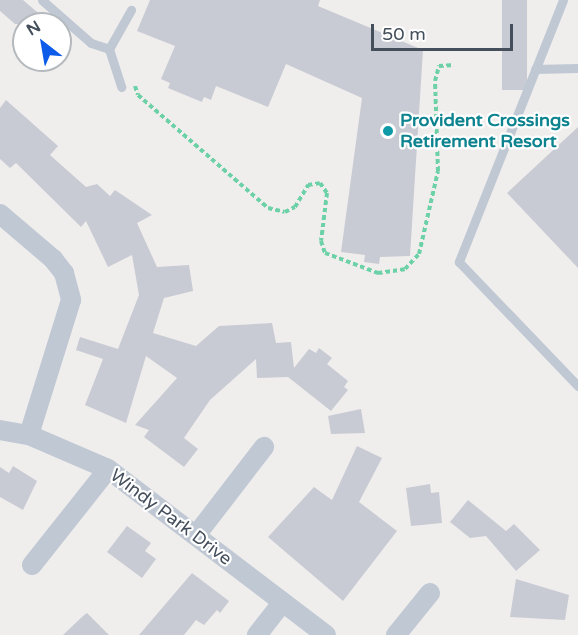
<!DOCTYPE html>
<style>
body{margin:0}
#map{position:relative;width:578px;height:635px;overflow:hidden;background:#f0eded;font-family:"Varela Round",sans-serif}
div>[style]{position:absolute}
.building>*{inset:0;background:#c8cbd3;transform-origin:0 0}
.path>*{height:4px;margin-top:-2px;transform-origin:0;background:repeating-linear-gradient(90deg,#6dd1a8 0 4.5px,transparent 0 7.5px)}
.service>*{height:9px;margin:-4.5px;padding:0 4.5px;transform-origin:4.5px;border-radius:4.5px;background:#bfc8d3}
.minor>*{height:20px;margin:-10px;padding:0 10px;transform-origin:10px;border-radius:10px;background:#bfc8d3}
.dots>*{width:16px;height:16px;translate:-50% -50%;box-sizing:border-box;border:3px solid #fff;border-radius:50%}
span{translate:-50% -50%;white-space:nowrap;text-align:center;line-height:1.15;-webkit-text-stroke:4.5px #fff;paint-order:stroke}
.culture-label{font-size:18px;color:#0d838f;font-weight:700}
.left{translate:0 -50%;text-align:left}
.street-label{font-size:18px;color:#444f5b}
.north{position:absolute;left:12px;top:12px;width:60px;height:60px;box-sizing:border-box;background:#fff;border:2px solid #b4b9bd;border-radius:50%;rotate:329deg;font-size:16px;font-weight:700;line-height:24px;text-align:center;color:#444f5b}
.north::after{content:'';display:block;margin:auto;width:21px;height:27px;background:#0d5ce9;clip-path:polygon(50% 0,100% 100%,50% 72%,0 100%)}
.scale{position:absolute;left:371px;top:24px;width:142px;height:27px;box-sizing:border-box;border:3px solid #444f5b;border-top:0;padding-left:8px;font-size:18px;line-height:21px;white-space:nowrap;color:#444f5b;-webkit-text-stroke:4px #fff;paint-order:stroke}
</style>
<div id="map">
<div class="building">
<i style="clip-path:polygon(0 0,23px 0,51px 24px,15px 24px,0 11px)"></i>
<i style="clip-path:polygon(150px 0,320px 0,318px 6px,423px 50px,410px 256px,380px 257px,379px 264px,364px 262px,365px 255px,341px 252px,362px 98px,286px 64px,268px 107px,216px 86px,211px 100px,204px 97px,202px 102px,168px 88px,170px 83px,161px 79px,175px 46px,137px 31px)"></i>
<i style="left:502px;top:0;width:25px;height:90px"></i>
<i style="clip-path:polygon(6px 100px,58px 146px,50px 155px,86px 187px,97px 184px,110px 196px,115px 190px,152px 215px,137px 223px,157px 267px,189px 265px,193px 291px,164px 298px,153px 333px,196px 346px,219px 326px,272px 323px,276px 343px,291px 342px,294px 368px,309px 349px,316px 353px,319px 348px,332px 358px,327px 364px,348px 381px,344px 387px,348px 390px,331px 411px,288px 377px,257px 378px,256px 359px,210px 400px,184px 438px,198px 449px,184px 467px,144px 437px,149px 430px,135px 425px,177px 378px,146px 356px,126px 423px,85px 405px,103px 359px,76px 350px,80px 337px,118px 349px,139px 295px,132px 255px,108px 267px,86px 221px,81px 227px,16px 163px,10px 168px,0 159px,0 108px)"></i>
<i style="clip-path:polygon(578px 127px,578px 268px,507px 193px)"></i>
<i style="clip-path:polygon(361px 409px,365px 433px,331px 434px,328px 416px)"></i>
<i style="clip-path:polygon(357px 446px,382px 458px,359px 502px,397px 531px,343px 601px,268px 537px,314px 487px,332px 500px)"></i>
<i style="clip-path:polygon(13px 466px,37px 481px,23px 510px,0 497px,0 467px,9px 473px)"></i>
<i style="clip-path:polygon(430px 484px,431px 493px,439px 492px,442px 523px,411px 526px,406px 488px)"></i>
<i style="clip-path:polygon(468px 500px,506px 531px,514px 524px,540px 550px,516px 571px,486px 536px,470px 538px,450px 522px)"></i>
<i style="clip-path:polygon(127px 526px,151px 543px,145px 551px,156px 559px,142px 578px,107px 552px)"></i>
<i style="clip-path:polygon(192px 573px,229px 601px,220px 613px,217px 610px,204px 625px,196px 620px,184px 635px,139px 635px)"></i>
<i style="clip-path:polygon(516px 579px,569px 595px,565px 620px,510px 617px)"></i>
<i style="clip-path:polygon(87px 613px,109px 635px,63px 635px,83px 616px)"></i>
</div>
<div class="path">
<i style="left:135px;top:86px;width:9px;rotate:72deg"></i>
<i style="left:138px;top:95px;width:172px;rotate:41deg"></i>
<i style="left:268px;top:208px;width:17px;rotate:13deg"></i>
<i style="left:285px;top:212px;width:11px;rotate:-27deg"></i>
<i style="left:295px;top:207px;width:26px;rotate:-59deg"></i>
<i style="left:308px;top:185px;width:12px;rotate:-9deg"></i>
<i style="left:320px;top:183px;width:12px;rotate:55deg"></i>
<i style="left:327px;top:193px;width:48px;rotate:97.1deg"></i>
<i style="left:321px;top:241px;width:13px;rotate:72deg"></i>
<i style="left:325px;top:253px;width:57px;rotate:20.7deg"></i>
<i style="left:378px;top:273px;width:27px;rotate:-8deg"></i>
<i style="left:405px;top:269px;width:21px;rotate:-47deg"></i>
<i style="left:419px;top:254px;width:85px;rotate:-77.1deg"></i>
<i style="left:438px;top:171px;width:90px;rotate:-91.9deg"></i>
<i style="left:435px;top:81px;width:16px;rotate:-75deg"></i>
<i style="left:439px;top:66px;width:15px;rotate:-4deg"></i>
</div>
<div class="service">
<i style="left:42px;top:0;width:65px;rotate:41.3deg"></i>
<i style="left:91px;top:43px;width:19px;rotate:18deg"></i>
<i style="left:109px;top:49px;width:45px;rotate:-60.6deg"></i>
<i style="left:563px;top:0;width:282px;rotate:111.7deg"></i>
<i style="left:459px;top:262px;width:172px;rotate:46.2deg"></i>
<i style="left:109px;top:49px;width:40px;rotate:72deg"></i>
<i style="left:535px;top:69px;width:43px;rotate:-1.3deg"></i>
</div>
<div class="minor">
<i style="left:0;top:214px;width:70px;rotate:40.3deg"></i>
<i style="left:53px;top:259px;width:18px;rotate:52deg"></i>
<i style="left:64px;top:273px;width:28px;rotate:75deg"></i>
<i style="left:71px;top:300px;width:141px;rotate:107.3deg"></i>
<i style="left:0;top:430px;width:29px;rotate:10deg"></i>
<i style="left:29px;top:435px;width:86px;rotate:23.3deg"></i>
<i style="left:108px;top:469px;width:274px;rotate:37.3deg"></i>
<i style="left:197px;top:534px;width:110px;rotate:-52.4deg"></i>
<i style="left:32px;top:565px;width:122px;rotate:-51.6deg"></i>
<i style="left:257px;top:635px;width:41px;rotate:-52deg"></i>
<i style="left:396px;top:635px;width:54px;rotate:-51deg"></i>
</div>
<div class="dots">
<i style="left:388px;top:131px;background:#0f9aa8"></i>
</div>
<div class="culture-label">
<span class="left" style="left:400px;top:131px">Provident Crossings<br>Retirement Resort</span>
</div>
<div class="street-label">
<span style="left:171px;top:517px;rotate:37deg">Windy Park Drive</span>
</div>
<div class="north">N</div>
<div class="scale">50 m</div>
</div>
